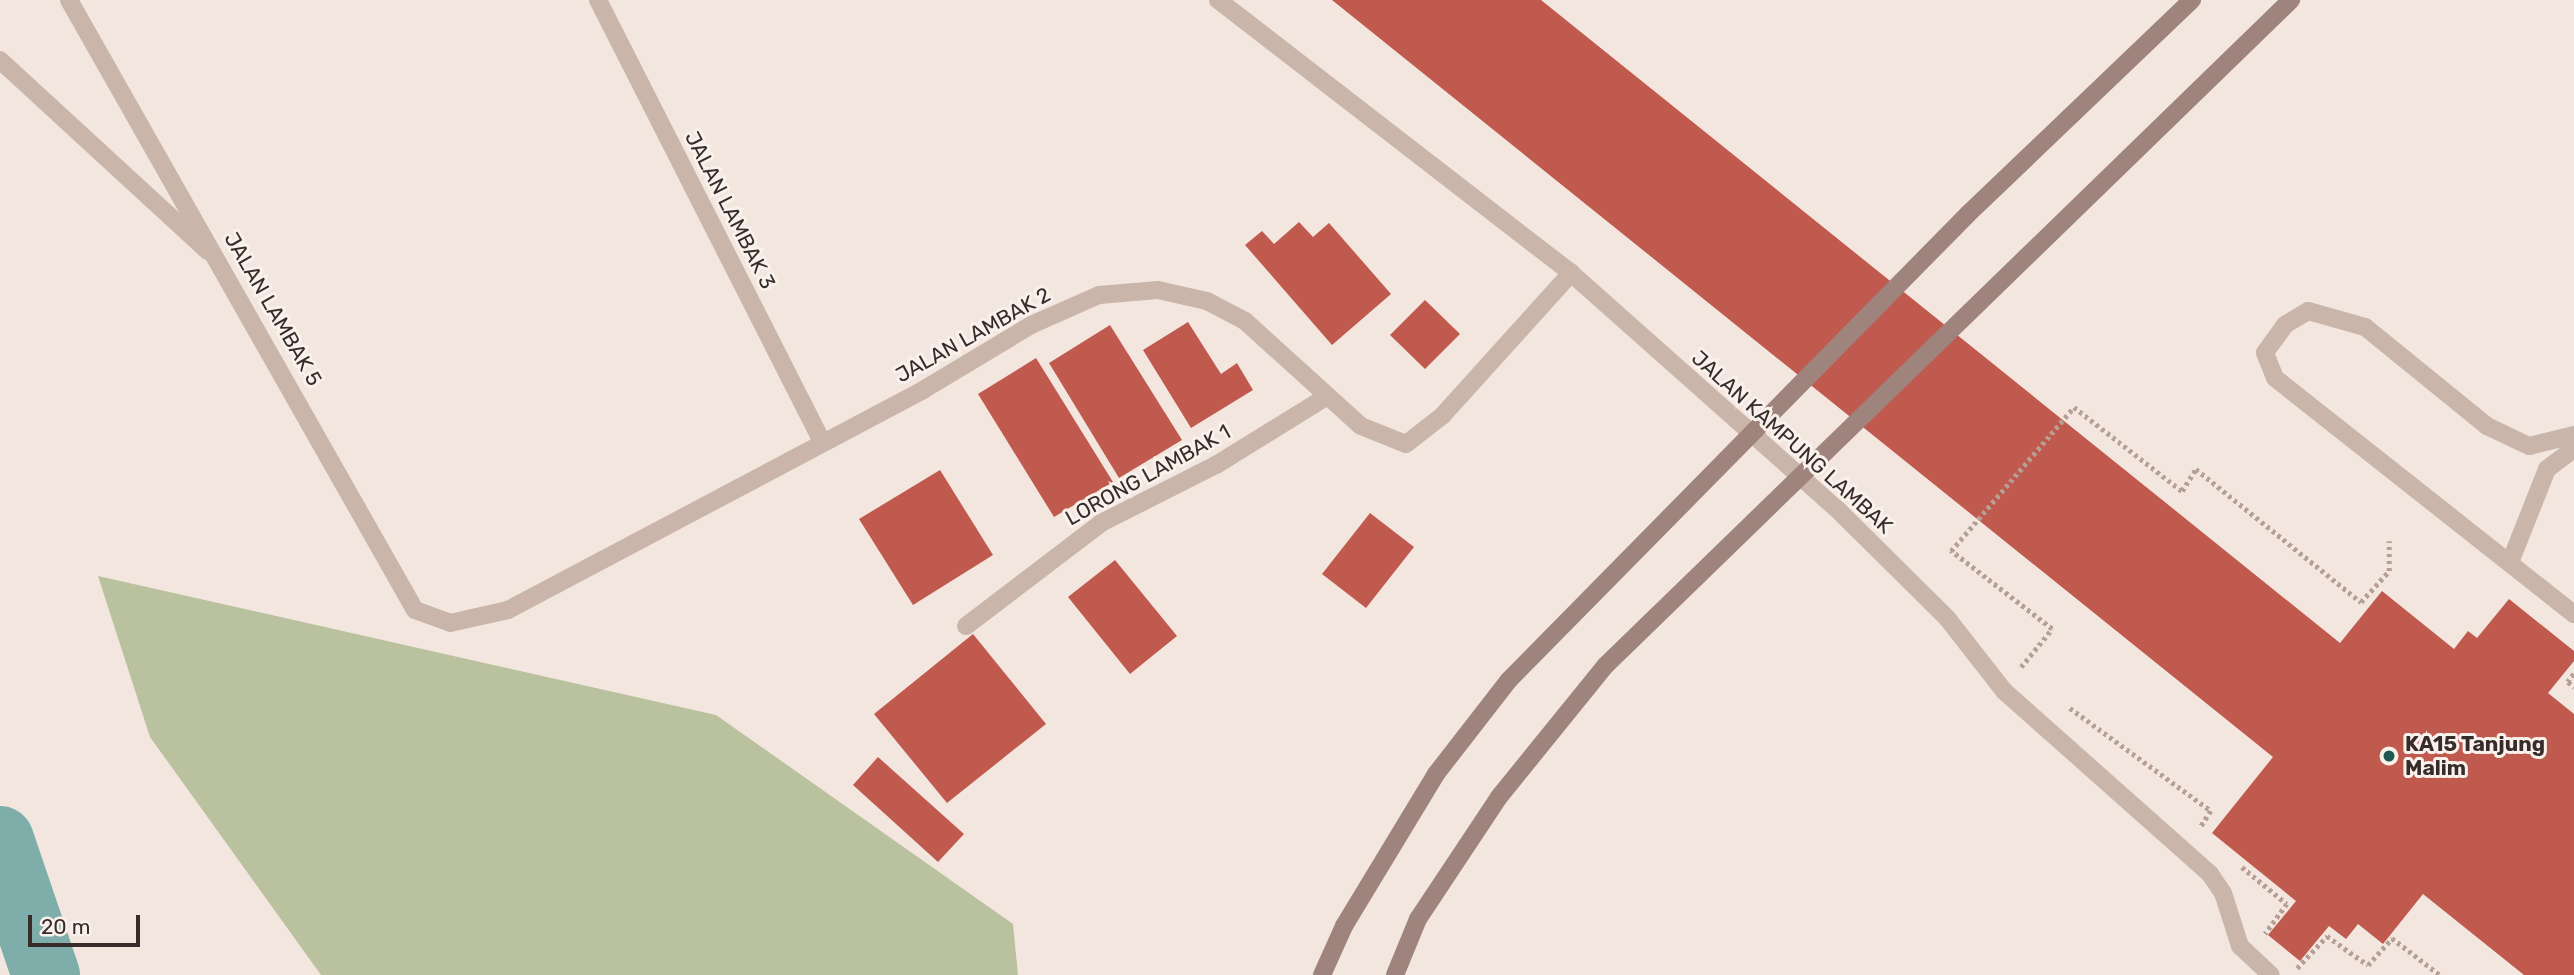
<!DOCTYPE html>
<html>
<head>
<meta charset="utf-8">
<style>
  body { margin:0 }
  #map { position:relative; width:2574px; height:975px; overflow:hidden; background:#f2e6df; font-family:Rubik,sans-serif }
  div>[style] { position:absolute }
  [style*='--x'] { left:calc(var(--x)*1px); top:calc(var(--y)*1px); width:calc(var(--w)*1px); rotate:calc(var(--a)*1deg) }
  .green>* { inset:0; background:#bac19f }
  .river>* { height:68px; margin:-34px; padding:0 34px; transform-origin:34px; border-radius:34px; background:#7faeaa }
  .building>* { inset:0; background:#c15a4e }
  .path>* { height:4.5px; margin-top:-2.25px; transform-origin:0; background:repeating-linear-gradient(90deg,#b69f95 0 3.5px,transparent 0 7px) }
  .lane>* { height:18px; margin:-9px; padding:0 9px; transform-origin:9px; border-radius:9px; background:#cab5ab }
  .street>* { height:18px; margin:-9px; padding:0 9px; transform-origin:9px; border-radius:9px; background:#cab5ab }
  .secondary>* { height:18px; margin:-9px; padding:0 9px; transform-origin:9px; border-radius:9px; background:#9e847c }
  .dots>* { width:19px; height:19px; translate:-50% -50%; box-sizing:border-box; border:4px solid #f9f1eb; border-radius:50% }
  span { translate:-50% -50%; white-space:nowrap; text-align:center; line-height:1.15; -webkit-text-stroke:6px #f9f1eb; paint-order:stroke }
  .street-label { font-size:21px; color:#382c2a }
  .poi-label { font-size:21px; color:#382c2a; font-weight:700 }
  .left { translate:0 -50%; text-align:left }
  .scale { position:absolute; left:28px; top:915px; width:112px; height:32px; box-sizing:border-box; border:4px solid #382c2a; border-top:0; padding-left:9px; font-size:21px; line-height:24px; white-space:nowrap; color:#382c2a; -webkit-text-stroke:5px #f9f1eb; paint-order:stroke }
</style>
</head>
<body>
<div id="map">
  <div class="green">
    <div style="clip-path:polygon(98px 576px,716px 715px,1013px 924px,1018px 975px,321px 975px,150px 737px)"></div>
  </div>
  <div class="river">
    <div style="--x:0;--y:840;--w:143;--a:71.2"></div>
  </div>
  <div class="building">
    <div style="clip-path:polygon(1332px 0,1541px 0,2340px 643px,2382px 591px,2454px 649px,2468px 631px,2477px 638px,2509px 599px,2574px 651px,2574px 661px,2548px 693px,2574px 714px,2574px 975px,2524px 975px,2423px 894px,2383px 944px,2358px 924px,2346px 939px,2329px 926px,2300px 961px,2268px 935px,2296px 901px,2212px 833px,2273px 757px)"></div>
    <div style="clip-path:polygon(1299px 222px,1313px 237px,1329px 223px,1391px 294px,1332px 345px,1245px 245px,1262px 231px,1274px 244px)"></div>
    <div style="clip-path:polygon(1425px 300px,1460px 334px,1425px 369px,1390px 335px)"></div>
    <div style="clip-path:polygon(1188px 322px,1221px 374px,1237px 363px,1253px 390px,1191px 428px,1143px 350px)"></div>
    <div style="clip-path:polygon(1110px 325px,1182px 440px,1119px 478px,1049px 363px)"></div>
    <div style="clip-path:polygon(1036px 358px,1113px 482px,1054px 517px,978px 394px)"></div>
    <div style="clip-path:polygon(940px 470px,993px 555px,913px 605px,859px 519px)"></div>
    <div style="clip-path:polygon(1370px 513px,1414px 547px,1366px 608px,1322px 574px)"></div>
    <div style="clip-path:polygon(1115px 560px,1177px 636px,1130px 674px,1068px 597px)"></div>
    <div style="clip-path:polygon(973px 634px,1046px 724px,947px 803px,874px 714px)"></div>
    <div style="clip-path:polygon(878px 757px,964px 834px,938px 862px,853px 785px)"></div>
  </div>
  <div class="path">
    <div style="--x:2021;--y:667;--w:49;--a:-50.8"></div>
    <div style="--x:2052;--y:629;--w:128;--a:-142.3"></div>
    <div style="--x:1951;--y:551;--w:189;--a:-49.5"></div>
    <div style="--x:2074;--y:407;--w:137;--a:37.9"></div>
    <div style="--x:2182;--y:491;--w:26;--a:-58"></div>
    <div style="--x:2196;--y:469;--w:212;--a:38.9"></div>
    <div style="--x:2361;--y:602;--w:42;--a:-47.9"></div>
    <div style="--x:2389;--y:571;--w:30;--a:-90"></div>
    <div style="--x:2574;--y:674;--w:10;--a:127"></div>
    <div style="--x:2568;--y:682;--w:8;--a:40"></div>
    <div style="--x:2070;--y:708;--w:175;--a:36.1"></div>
    <div style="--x:2211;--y:811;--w:20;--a:123"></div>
    <div style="--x:2242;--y:867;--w:58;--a:39.4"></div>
    <div style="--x:2287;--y:904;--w:37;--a:126"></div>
    <div style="--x:2297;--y:968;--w:44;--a:-46.8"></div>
    <div style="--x:2327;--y:936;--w:50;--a:35.3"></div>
    <div style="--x:2368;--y:965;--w:36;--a:-48"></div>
    <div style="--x:2392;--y:938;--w:61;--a:37.6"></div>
  </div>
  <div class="lane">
    <div style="--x:2574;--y:435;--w:46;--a:166.3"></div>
    <div style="--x:2529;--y:446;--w:47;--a:-154.5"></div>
    <div style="--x:2487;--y:426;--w:157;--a:-140.9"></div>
    <div style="--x:2365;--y:327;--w:59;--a:-164.3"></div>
    <div style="--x:2308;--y:311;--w:27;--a:149"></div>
    <div style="--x:2285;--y:325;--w:34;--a:126"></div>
    <div style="--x:2265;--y:353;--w:27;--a:68"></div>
    <div style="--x:2275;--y:378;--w:381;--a:38.3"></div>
    <div style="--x:2511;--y:560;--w:98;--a:-68.4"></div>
    <div style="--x:2547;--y:469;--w:34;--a:-37"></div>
  </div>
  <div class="street">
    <div style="--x:69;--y:0;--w:701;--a:60.44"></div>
    <div style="--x:415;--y:610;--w:37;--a:20"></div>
    <div style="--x:450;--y:623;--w:59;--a:-12.6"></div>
    <div style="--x:508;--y:610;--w:470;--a:-27.9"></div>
    <div style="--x:923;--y:390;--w:126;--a:-31"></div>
    <div style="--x:1031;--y:325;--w:74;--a:-23.8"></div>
    <div style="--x:1099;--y:295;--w:59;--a:-4.8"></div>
    <div style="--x:1158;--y:290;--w:50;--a:12.7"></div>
    <div style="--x:1207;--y:301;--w:43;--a:27.8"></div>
    <div style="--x:1245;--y:321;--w:156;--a:42.2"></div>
    <div style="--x:1361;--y:426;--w:48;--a:21.8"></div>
    <div style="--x:1406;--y:444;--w:46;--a:-37.9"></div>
    <div style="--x:1442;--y:416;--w:193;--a:-47.9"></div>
    <div style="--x:598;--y:0;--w:495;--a:63.1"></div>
    <div style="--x:1218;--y:0;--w:446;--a:37.7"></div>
    <div style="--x:1571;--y:273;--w:356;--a:41.6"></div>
    <div style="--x:1837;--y:509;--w:155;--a:44.7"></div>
    <div style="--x:1947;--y:618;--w:93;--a:52"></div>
    <div style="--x:2004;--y:691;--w:276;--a:41.6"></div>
    <div style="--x:2210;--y:874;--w:23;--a:56"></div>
    <div style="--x:2223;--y:893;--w:56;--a:72.2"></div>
    <div style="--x:2240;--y:946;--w:42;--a:43.1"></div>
    <div style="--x:0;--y:60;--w:282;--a:42.6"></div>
    <div style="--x:966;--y:626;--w:170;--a:-37.3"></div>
    <div style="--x:1101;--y:523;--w:129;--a:-26.8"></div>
    <div style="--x:1216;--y:465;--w:129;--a:-31.7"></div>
  </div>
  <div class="secondary">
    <div style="--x:1322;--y:975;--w:54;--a:-65.8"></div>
    <div style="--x:1344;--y:926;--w:178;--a:-58.8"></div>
    <div style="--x:1436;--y:774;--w:119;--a:-52.2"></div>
    <div style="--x:1509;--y:680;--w:654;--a:-45.43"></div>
    <div style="--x:1968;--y:214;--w:310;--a:-43.7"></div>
    <div style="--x:1395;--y:975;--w:61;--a:-67.7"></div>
    <div style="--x:1418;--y:919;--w:146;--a:-56.4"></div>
    <div style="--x:1499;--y:797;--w:170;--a:-51"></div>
    <div style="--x:1606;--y:665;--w:955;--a:-44.15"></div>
  </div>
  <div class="dots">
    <div style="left:2389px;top:756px;background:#215854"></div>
  </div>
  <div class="street-label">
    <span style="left:730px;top:210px;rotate:63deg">JALAN LAMBAK 3</span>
    <span style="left:273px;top:309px;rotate:60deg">JALAN LAMBAK 5</span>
    <span style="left:973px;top:335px;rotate:-29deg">JALAN LAMBAK 2</span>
    <span style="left:1792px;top:442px;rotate:42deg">JALAN KAMPUNG LAMBAK</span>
    <span style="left:1148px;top:475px;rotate:-29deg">LORONG LAMBAK 1</span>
  </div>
  <div class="poi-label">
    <span class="left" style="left:2405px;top:756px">KA15 Tanjung<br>Malim</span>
  </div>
  <div class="scale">20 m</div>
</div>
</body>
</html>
